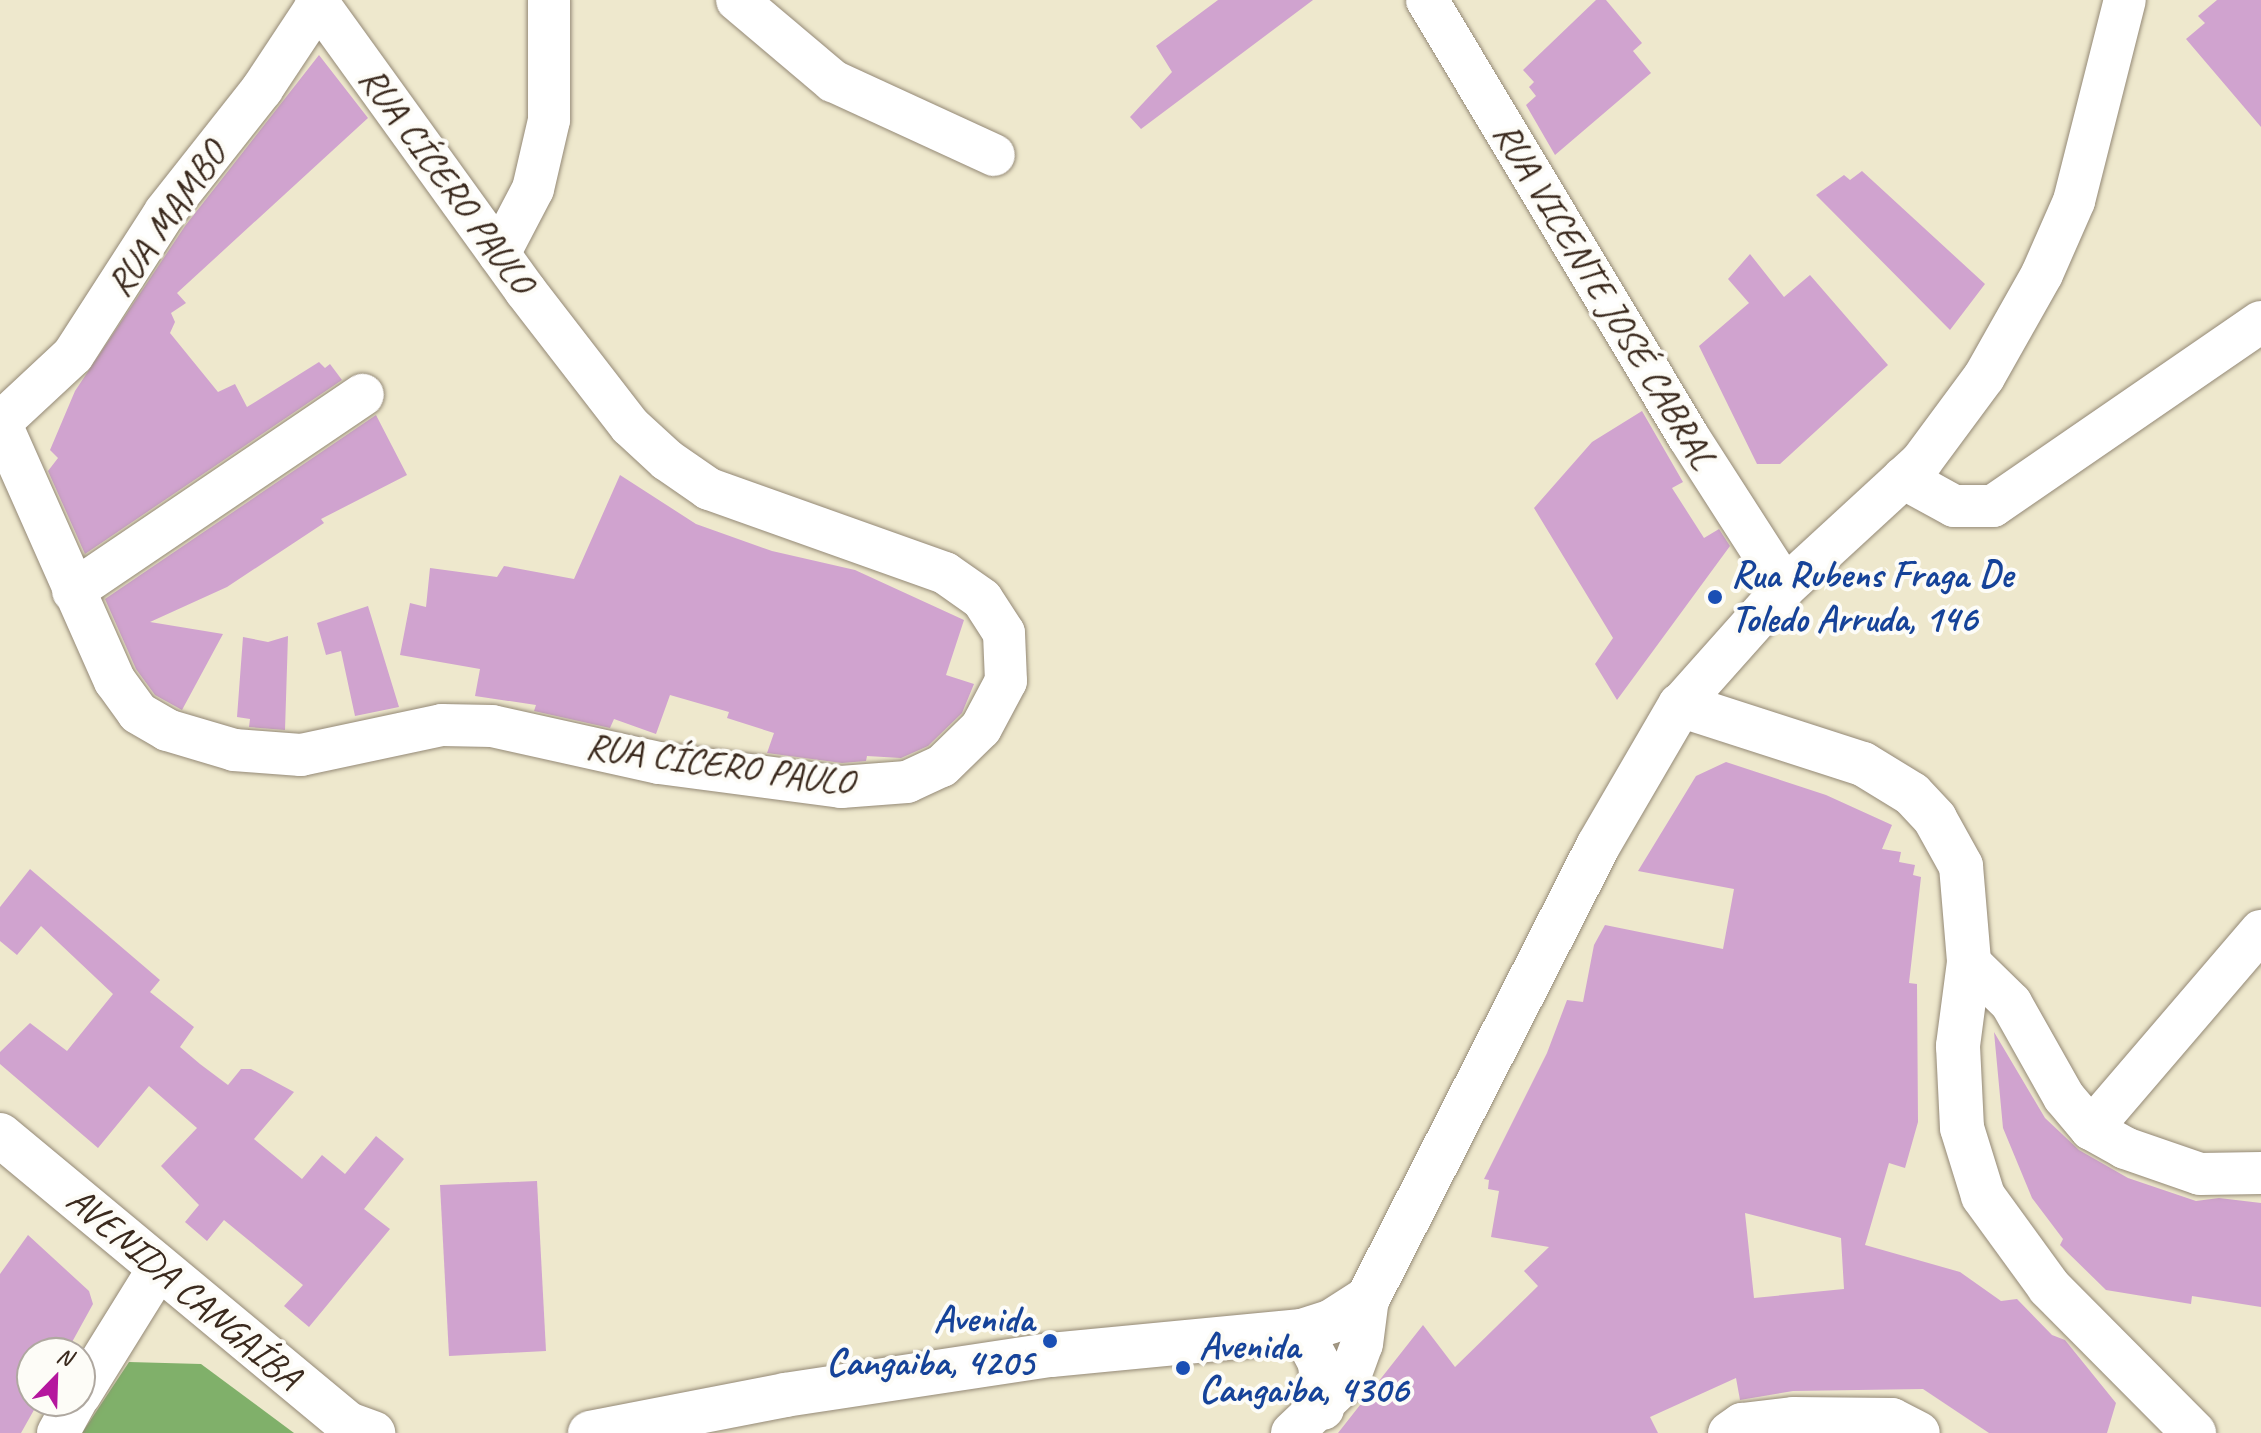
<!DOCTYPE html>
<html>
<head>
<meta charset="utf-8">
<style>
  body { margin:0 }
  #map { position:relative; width:2261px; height:1433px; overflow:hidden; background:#eee8cd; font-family:Caveat,sans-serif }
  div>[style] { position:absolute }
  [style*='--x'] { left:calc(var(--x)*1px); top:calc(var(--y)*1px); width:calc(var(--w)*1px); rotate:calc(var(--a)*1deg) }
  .forest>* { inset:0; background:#80b06a }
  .building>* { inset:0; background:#d0a3cf }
  .roads { filter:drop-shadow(0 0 2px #948976) drop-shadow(0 0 2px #948976) }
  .minor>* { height:42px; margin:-21px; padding:0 21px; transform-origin:21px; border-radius:21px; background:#fff }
  .major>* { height:44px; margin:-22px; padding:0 22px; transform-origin:22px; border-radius:22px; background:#fff }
  .dots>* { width:22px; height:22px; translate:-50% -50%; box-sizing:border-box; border:4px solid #fdfcf7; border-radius:50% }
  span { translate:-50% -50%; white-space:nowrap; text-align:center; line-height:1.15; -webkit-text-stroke:8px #fdfcf7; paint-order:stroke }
  .street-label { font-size:38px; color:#3b2a1e }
  .transit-label { font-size:38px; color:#164399; font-weight:700 }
  .left { translate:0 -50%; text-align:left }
  .right { translate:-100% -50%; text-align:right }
  .north { position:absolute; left:16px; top:1337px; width:80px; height:80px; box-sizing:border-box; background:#fdfcf7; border:2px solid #afa8a0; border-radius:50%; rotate:23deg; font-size:22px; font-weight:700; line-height:32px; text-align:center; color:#3b2a1e }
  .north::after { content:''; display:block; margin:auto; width:28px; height:36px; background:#b5179e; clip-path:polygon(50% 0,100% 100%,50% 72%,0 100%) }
</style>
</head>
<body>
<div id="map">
  <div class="forest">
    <div style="clip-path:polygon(129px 1362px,201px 1364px,294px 1433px,82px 1433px)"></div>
  </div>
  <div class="building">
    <div style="clip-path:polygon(1218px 0,1313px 0,1141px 129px,1130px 117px,1172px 72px,1156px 46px)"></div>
    <div style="clip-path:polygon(1596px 0,1606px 0,1642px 43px,1633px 51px,1651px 73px,1555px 155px,1526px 105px,1536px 96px,1529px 87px,1534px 82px,1523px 70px)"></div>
    <div style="clip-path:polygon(2217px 0,2261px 0,2261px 127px,2186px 39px,2205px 23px,2198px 16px)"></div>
    <div style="clip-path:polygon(319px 55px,368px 118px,177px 293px,186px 303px,171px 313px,175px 322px,170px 333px,218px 392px,235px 384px,247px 407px,319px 362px,325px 368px,330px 364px,342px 380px,85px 554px,48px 471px,58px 458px,50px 450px,75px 391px,185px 226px)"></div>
    <div style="clip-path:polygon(1862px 171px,1985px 284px,1950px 330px,1816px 195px,1844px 175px,1850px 180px)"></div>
    <div style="clip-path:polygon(1750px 254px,1784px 297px,1810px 275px,1888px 365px,1780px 464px,1757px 464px,1699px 346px,1749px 303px,1728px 279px)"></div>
    <div style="clip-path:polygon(1642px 411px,1683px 482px,1672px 488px,1704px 538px,1719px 529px,1730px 546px,1617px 700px,1595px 664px,1613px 638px,1534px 508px,1592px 442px)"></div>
    <div style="clip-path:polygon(376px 415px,407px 475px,321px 519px,324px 523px,227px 587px,150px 622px,223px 634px,182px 710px,155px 695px,136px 669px,105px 599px)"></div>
    <div style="clip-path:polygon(620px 475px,696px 524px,772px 551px,855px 570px,964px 620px,946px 675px,974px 684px,962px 713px,928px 746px,901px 758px,867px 756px,866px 761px,842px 763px,767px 753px,774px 733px,727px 718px,729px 712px,670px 695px,656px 734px,614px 719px,610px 728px,534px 711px,536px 705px,475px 696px,480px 669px,400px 655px,410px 603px,426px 607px,430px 568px,497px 577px,504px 566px,574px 579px)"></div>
    <div style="clip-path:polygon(368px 606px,399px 707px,355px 716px,341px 651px,326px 655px,317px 623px)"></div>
    <div style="clip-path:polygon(288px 636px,285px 730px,249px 727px,250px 719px,237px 717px,243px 637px,268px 642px)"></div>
    <div style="clip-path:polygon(evenodd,1726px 762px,1826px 795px,1892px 825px,1882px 849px,1901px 852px,1899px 862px,1915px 865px,1913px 875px,1921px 877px,1909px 983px,1917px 984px,1918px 1122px,1905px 1168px,1889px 1163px,1865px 1245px,1960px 1272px,2001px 1301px,2017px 1299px,2052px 1335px,2065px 1340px,2116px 1403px,2107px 1433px,1989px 1433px,1923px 1389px,1793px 1391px,1740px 1400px,1736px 1378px,1650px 1417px,1658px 1433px,1338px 1433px,1423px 1325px,1455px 1367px,1538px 1286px,1524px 1271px,1549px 1247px,1491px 1237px,1499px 1191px,1488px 1189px,1489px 1180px,1484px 1179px,1547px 1053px,1567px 1000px,1583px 1002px,1594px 945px,1605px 925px,1723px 949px,1734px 889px,1638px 871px,1696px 776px,1726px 762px,1745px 1213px,1841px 1238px,1844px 1289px,1754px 1298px,1745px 1213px)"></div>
    <div style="clip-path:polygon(30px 869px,160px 980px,150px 992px,194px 1027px,180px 1047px,200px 1064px,228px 1085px,241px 1069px,251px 1069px,294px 1092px,254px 1139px,302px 1179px,322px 1155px,345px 1174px,376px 1136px,404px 1159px,364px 1209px,390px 1229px,309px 1327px,284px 1306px,303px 1285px,224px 1220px,207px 1241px,185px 1222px,199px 1205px,161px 1166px,197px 1128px,149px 1086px,98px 1148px,0 1064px,0 1052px,30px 1023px,67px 1051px,113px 994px,41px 926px,17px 955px,0 941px,0 907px)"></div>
    <div style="clip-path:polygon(1994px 1032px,2045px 1118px,2079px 1150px,2128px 1178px,2196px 1201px,2219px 1198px,2261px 1203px,2261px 1307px,2192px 1296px,2191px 1304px,2106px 1290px,2060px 1245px,2063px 1239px,2032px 1198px,2003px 1128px)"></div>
    <div style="clip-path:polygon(537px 1181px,546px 1351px,449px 1356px,440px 1185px)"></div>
    <div style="clip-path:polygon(28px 1235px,89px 1291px,93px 1304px,66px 1353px,32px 1353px,32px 1401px,39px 1401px,21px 1433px,0 1433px,0 1274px)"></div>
  </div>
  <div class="roads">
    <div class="minor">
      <div style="--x:737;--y:0;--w:126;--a:40.2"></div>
      <div style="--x:833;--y:81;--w:177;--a:24.7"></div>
      <div style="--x:1427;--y:0;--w:508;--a:59.09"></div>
      <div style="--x:1688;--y:436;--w:179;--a:57.3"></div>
      <div style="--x:499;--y:254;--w:73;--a:-62.4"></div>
      <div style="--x:533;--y:189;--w:71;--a:-76.9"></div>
      <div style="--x:549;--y:120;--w:120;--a:-90"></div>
      <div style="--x:0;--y:422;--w:283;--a:66.1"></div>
      <div style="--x:115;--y:681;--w:39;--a:54"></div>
      <div style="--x:138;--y:713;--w:34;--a:30"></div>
      <div style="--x:167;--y:730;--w:70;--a:16.6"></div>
      <div style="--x:234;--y:750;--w:67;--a:4.3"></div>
      <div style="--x:301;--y:755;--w:144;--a:-12"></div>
      <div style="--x:442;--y:725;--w:50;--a:1.1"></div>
      <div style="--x:492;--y:726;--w:171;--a:12.5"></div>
      <div style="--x:659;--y:763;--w:184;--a:7.5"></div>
      <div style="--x:841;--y:787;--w:66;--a:-4.3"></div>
      <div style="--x:907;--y:782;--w:38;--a:-25"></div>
      <div style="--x:942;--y:766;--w:54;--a:-44.3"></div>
      <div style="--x:981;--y:728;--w:53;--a:-62"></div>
      <div style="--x:1006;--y:681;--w:48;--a:-92.4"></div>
      <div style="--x:1004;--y:633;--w:40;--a:-122.9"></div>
      <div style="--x:982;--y:599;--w:45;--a:-144.9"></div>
      <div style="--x:945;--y:573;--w:251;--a:-160.4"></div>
      <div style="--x:709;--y:489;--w:51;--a:-145.4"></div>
      <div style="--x:667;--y:460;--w:50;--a:-137.4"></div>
      <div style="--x:630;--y:426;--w:172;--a:-127.7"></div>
      <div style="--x:525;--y:290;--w:357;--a:-125.8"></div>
      <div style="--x:0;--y:423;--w:100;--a:-43"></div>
      <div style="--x:73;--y:355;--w:170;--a:-57.2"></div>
      <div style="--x:165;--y:212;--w:157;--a:-51.7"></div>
      <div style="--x:262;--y:89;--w:103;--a:-56.5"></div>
      <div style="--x:1903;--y:478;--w:58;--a:28.8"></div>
      <div style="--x:1954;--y:506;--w:39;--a:0"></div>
      <div style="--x:1993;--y:506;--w:325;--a:-34.5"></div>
      <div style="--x:73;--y:591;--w:350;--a:-34.1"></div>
      <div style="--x:1680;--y:705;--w:158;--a:-48.3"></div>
      <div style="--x:1785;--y:587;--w:185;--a:-42.6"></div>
      <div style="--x:1921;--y:462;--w:106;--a:-53.5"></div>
      <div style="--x:1984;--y:377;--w:118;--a:-60.6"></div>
      <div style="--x:2042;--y:274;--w:80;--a:-66.3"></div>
      <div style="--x:2074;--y:201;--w:207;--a:-75.8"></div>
      <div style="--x:1969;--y:962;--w:59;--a:44.3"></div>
      <div style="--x:2011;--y:1003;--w:108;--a:60.6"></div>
      <div style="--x:2064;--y:1097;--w:42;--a:49.8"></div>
      <div style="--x:2091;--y:1129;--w:39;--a:29"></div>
      <div style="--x:2125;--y:1148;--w:79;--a:19.1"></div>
      <div style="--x:2200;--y:1174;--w:61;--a:-0.9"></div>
      <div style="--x:2091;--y:1129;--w:261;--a:-49.4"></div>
      <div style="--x:1302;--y:1331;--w:36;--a:62"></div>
      <div style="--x:1319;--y:1363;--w:46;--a:85"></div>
      <div style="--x:80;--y:1395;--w:148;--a:-58.2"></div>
      <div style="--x:58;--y:1433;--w:37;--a:-61"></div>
      <div style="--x:1292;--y:1433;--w:79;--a:-43.5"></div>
      <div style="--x:1349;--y:1379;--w:37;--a:-70"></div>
      <div style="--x:1362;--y:1344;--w:46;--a:-82.6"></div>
      <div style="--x:1729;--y:1433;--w:16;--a:-35"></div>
      <div style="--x:1742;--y:1424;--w:51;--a:-6.7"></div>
      <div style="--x:1793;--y:1418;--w:99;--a:0.6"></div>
      <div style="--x:1892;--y:1419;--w:30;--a:27"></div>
    </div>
    <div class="major">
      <div style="--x:0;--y:1135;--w:452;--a:39.7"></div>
      <div style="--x:348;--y:1424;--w:27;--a:20"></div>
      <div style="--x:590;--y:1433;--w:199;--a:-11"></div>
      <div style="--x:785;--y:1395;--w:269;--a:-8.6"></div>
      <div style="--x:1051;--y:1355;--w:252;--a:-5.5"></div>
      <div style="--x:1302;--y:1331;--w:32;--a:-18"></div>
      <div style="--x:1332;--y:1321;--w:43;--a:-32.6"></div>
      <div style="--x:1368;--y:1298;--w:507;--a:-63.03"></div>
      <div style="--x:1598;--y:846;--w:163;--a:-59.8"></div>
      <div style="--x:1680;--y:705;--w:192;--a:17.9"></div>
      <div style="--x:1863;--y:764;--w:57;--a:31.5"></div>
      <div style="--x:1912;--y:794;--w:34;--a:47"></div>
      <div style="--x:1935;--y:819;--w:54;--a:61"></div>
      <div style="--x:1961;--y:866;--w:96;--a:85.2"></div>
      <div style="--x:1969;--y:962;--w:85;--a:97.5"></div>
      <div style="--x:1958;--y:1046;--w:82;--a:87.2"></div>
      <div style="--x:1962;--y:1128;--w:71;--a:72.8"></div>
      <div style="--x:1983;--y:1196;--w:112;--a:54"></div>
      <div style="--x:2049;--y:1287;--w:206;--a:45.2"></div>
    </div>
  </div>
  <div class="dots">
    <div style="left:1715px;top:597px;background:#1a4fb4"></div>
    <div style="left:1050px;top:1341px;background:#1a4fb4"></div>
    <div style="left:1183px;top:1368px;background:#1a4fb4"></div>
  </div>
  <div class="street-label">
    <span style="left:447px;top:180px;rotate:54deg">RUA CÍCERO PAULO</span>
    <span style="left:166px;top:219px;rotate:-55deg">RUA MAMBO</span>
    <span style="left:1605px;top:295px;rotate:59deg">RUA VICENTE JOSÉ CABRAL</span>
    <span style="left:720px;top:764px;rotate:8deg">RUA CÍCERO PAULO</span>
    <span style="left:184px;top:1288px;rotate:40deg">AVENIDA CANGAÍBA</span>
  </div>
  <div class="transit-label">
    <span class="left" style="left:1731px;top:597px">Rua Rubens Fraga De<br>Toledo Arruda, 146</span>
    <span class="right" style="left:1034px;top:1341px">Avenida<br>Cangaiba, 4205</span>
    <span class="left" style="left:1199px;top:1368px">Avenida<br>Cangaiba, 4306</span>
  </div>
  <div class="north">N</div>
</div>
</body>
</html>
